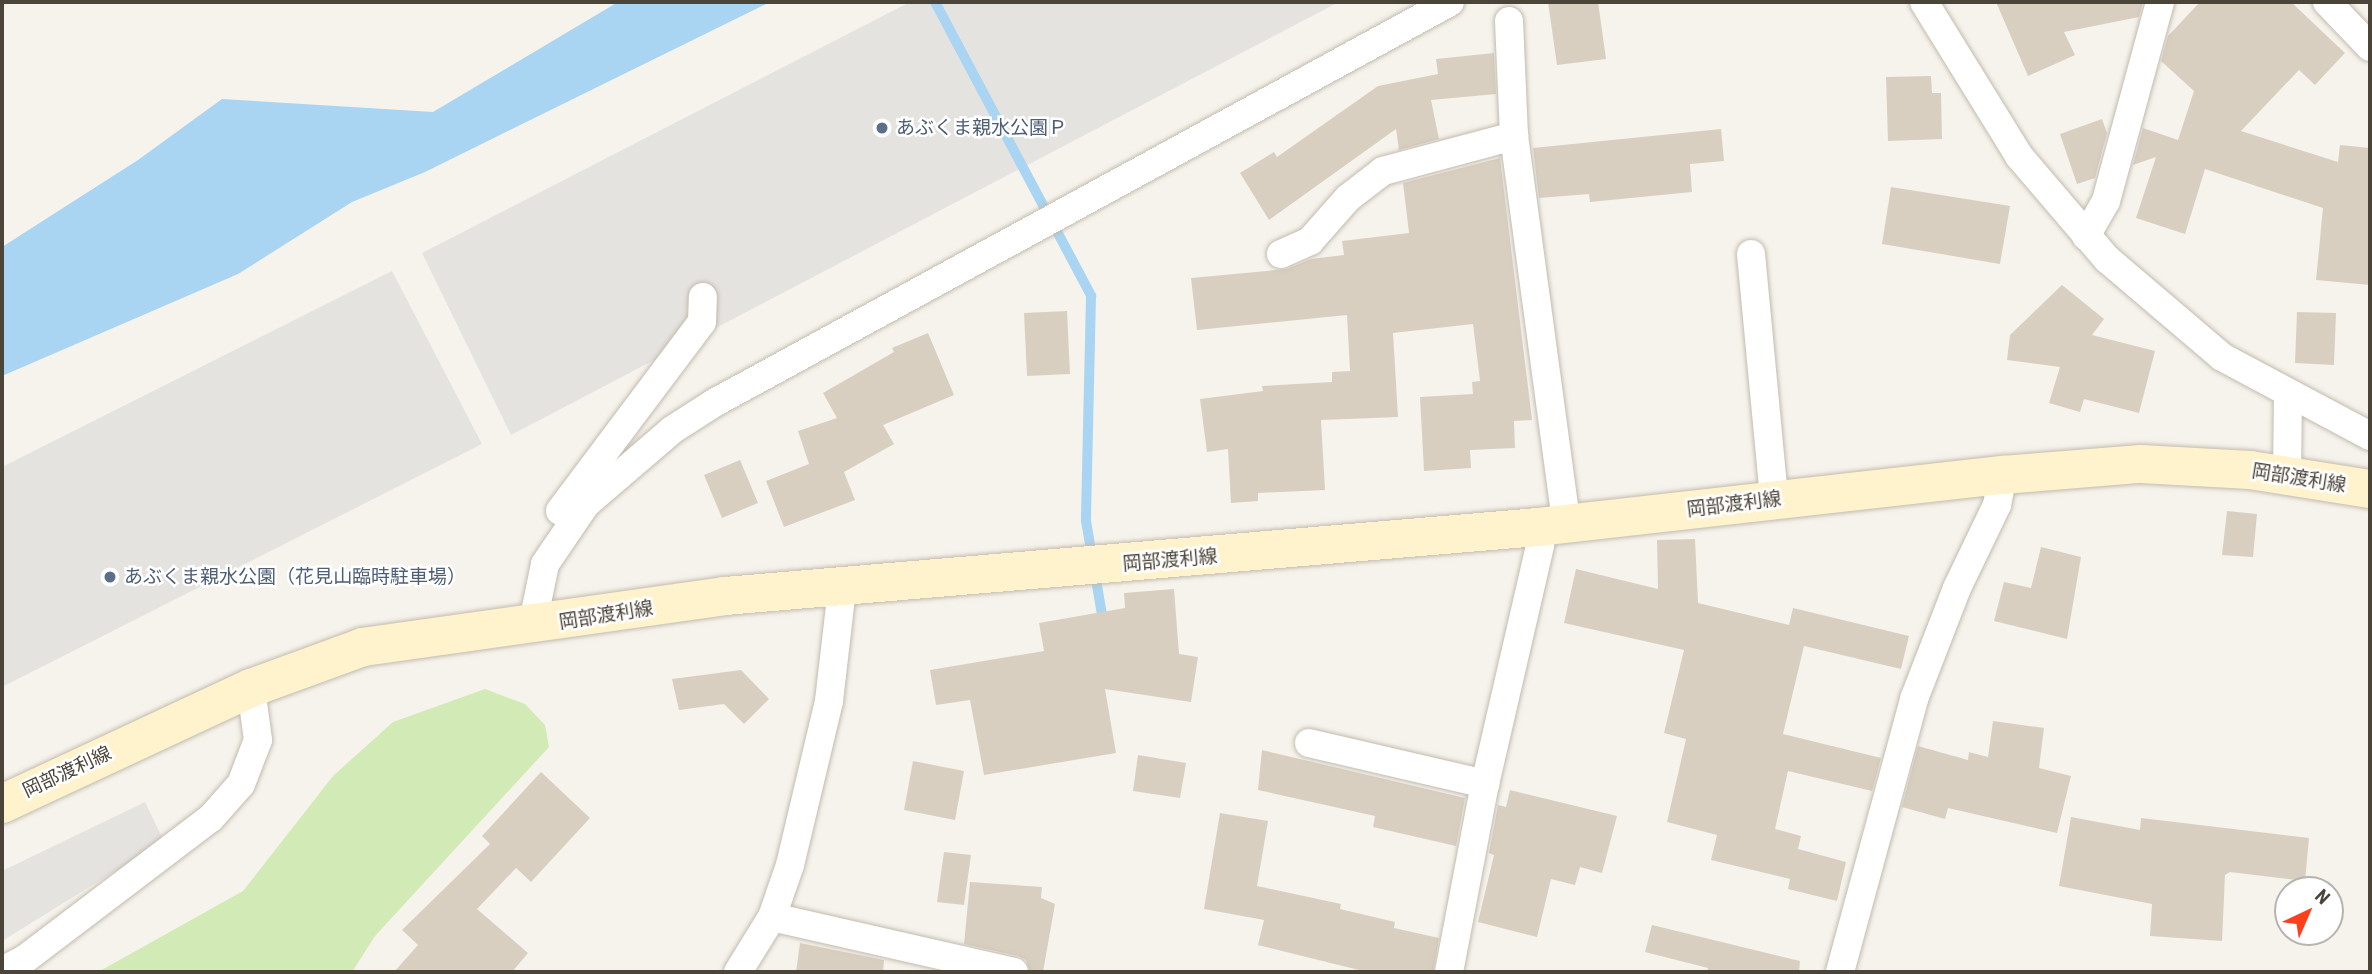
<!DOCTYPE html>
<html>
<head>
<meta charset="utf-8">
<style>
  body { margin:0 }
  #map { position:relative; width:2372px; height:974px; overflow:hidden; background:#f6f3ec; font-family:"Roboto Condensed","Noto Sans JP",sans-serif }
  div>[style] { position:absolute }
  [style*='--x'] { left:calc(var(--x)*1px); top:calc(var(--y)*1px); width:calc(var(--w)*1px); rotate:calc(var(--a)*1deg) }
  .green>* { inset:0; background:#d2eab5 }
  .parking>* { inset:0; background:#e5e3e0 }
  .water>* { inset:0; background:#a9d4f2 }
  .stream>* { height:10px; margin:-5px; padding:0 5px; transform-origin:5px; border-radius:5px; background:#a9d4f2 }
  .building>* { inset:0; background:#d8cfc1 }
  .roads { filter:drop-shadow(0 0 2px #c2bbae) drop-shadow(0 0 2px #c2bbae) }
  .street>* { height:28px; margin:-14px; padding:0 14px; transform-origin:14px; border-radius:14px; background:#fff }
  .secondary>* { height:38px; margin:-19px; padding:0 19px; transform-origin:19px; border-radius:19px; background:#fff3cd }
  .dots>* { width:19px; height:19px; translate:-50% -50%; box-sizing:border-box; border:4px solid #fff; border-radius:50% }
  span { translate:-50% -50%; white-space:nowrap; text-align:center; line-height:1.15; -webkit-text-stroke:5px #fff; paint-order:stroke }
  .service-label { font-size:19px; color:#4e5e75 }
  .left { translate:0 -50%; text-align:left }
  .street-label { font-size:19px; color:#4b4439 }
  .frame { position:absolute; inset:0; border:4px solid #4b4439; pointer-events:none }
  .north { position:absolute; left:2274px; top:876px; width:70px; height:70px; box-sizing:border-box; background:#fff; border:2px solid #b7b4b0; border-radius:50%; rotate:44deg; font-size:19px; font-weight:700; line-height:28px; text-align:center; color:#4b4439 }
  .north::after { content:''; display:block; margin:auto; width:24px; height:32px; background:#fc3f1d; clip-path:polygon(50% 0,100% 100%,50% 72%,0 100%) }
</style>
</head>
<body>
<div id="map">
  <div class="green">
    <div style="clip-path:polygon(485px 689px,525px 704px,545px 725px,549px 747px,375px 936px,352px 972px,98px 972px,243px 891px,333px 776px,393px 722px)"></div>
  </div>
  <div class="parking">
    <div style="clip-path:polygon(910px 2px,1339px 2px,511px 435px,422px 253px)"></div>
    <div style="clip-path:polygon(392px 271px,482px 444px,2px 687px,2px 467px)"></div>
    <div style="clip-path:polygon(145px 802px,164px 841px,2px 941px,2px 871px)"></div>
  </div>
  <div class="water">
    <div style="clip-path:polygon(618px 2px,770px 2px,425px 172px,352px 202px,238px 274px,2px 376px,2px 247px,138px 160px,222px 99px,433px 112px)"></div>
  </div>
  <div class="stream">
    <div style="--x:935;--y:2;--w:333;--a:62"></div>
    <div style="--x:1091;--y:296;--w:225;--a:91.3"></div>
    <div style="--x:1086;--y:521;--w:107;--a:80.3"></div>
  </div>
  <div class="building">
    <div style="clip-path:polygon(1548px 2px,1598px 2px,1606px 59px,1557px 65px)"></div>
    <div style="clip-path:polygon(1996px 2px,2143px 2px,2139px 17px,2064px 32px,2075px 55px,2028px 76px)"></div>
    <div style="clip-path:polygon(2200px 2px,2291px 2px,2345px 53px,2315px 85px,2299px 70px,2241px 131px,2338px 162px,2340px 145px,2370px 148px,2370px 285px,2316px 280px,2323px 208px,2205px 169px,2185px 234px,2136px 218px,2156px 157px,2133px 165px,2143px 128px,2178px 140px,2194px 91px,2161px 61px,2168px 36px)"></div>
    <div style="clip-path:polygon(1494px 53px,1496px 94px,1431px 100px,1439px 139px,1399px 150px,1396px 129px,1269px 220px,1240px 173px,1274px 152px,1277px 157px,1378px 86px,1438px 74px,1436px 59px)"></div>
    <div style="clip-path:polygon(1931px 76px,1932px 93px,1941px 93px,1942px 139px,1888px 141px,1886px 77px)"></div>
    <div style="clip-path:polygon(2102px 119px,2107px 133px,2095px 178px,2077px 184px,2060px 134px)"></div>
    <div style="clip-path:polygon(1721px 129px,1724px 161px,1690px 164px,1692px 192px,1590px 202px,1589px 194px,1539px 198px,1533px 148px)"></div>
    <div style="clip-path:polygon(1500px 158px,1532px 420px,1514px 421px,1515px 448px,1470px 450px,1471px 468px,1424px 471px,1420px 397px,1473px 394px,1472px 382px,1480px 381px,1473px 324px,1393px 333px,1398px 417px,1321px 420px,1325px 490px,1258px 493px,1258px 501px,1231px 503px,1228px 449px,1207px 452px,1200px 399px,1263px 391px,1262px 386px,1332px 382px,1332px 372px,1350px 371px,1347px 315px,1197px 330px,1191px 278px,1287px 269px,1311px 259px,1344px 255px,1342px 241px,1409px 233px,1403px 183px)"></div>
    <div style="clip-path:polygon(1891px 187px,2010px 206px,2000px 264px,1882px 244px)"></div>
    <div style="clip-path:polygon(2062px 285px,2104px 319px,2092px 335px,2155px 351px,2139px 413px,2084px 399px,2080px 412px,2049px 403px,2060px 367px,2007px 360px,2010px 335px)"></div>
    <div style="clip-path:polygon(1067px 311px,1070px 374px,1027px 376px,1024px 313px)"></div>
    <div style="clip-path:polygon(2297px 312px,2336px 313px,2334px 365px,2295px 363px)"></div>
    <div style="clip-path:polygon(928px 333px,954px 395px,883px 425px,894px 444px,844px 472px,855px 500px,784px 527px,766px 481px,809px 464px,798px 431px,837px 418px,823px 393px,894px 352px,892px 348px)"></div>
    <div style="clip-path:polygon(740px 460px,758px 503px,722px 518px,704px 475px)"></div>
    <div style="clip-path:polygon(2227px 511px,2257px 514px,2253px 557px,2222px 555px)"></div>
    <div style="clip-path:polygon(1695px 539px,1698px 603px,1789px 625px,1793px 608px,1909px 636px,1901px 669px,1804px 646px,1783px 734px,1881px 758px,1872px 791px,1788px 771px,1775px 829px,1801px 836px,1798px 849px,1846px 862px,1837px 901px,1788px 889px,1790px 879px,1711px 860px,1717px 835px,1667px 822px,1686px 739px,1664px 733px,1684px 650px,1564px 623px,1576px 569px,1658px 589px,1657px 540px)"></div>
    <div style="clip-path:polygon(2041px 547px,2081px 557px,2067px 639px,1994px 621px,2004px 582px,2031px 588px)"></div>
    <div style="clip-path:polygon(1174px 589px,1179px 654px,1198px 657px,1191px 702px,1105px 689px,1116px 753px,984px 775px,970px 700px,936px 705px,930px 670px,1044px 651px,1039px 623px,1125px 608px,1124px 593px)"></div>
    <div style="clip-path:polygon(741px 670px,769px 699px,744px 724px,724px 704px,679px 710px,672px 679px)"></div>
    <div style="clip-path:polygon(1993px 721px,2044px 728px,2039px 768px,2071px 776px,2057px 833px,1948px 808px,1945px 819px,1902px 807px,1918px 746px,1968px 760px,1969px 752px,1988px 757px)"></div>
    <div style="clip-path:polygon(1262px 750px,1465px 798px,1456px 846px,1373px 827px,1375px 816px,1258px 790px)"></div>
    <div style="clip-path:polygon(1138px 755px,1186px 763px,1180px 798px,1133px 791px)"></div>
    <div style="clip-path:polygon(913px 761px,964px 771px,955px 820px,904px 810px)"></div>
    <div style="clip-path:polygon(541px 772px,590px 818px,531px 882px,516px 868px,477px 909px,528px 953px,512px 972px,394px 972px,418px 945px,402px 930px,490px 844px,482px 836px)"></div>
    <div style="clip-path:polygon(1510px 790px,1617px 816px,1602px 873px,1580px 867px,1575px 885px,1551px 879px,1537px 937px,1478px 922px,1494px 855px,1489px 853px,1498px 805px,1506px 807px)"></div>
    <div style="clip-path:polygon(1220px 813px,1268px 821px,1257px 886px,1341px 904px,1340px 909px,1395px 922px,1394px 928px,1439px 938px,1433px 972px,1367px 972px,1258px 945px,1264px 920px,1204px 909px)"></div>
    <div style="clip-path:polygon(2071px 817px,2140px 830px,2141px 818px,2309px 838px,2305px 881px,2230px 872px,2225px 875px,2222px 941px,2150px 936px,2152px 904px,2059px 886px)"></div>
    <div style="clip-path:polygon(944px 852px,971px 855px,964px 905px,937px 902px)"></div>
    <div style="clip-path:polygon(970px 882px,1042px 887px,1041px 898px,1055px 904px,1043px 972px,1030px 972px,1026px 960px,1018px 956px,964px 944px)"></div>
    <div style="clip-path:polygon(1652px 925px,1800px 961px,1799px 972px,1707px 972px,1708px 968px,1645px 952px)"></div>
    <div style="clip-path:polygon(800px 943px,884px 960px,883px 972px,796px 972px)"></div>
  </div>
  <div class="roads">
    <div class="street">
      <div style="--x:1924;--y:2;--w:181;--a:58.3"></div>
      <div style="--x:2019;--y:156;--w:135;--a:49.5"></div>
      <div style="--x:2107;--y:259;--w:151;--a:40.4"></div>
      <div style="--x:2222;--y:357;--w:168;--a:28.1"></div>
      <div style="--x:2327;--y:2;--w:62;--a:46.3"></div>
      <div style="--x:1509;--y:21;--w:115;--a:87.5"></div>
      <div style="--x:1514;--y:136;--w:390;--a:82.3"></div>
      <div style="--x:2086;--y:236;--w:40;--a:-60.3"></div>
      <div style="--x:2106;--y:201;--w:206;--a:-74.8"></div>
      <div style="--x:1281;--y:254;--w:32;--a:-24"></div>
      <div style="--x:1310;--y:241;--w:57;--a:-48.5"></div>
      <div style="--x:1348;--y:198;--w:44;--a:-37.6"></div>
      <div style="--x:1383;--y:171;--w:136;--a:-15"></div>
      <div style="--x:1751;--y:254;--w:246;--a:84.6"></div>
      <div style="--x:2287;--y:475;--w:81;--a:-89.3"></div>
      <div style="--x:560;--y:511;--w:236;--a:-53.1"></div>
      <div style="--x:702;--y:322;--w:25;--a:-88"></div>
      <div style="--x:532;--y:627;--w:64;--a:-78.3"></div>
      <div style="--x:545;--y:564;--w:73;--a:-55.7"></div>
      <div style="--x:586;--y:504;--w:113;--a:-40.7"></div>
      <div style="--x:672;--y:430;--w:50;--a:-32.7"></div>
      <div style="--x:714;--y:403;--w:838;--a:-28.58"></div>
      <div style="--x:1309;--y:743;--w:181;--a:13.1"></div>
      <div style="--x:772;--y:917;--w:248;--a:12.8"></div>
      <div style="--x:2;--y:971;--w:26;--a:-28"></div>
      <div style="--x:25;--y:959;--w:233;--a:-37.2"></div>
      <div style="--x:211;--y:818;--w:45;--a:-48.6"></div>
      <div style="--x:241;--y:784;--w:47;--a:-68.9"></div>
      <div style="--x:258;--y:740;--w:52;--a:-97.7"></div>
      <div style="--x:738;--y:972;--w:65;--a:-58.3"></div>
      <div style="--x:772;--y:917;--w:55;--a:-70.9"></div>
      <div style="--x:790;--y:865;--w:169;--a:-76.6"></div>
      <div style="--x:829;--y:701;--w:114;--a:-83.4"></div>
      <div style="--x:1449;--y:972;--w:191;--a:-79.2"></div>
      <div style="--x:1485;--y:784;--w:245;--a:-77"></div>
      <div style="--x:1540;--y:545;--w:18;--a:-96"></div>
      <div style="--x:1840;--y:972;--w:283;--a:-74.8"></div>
      <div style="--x:1914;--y:699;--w:119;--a:-68.8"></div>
      <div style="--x:1957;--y:588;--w:92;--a:-64.3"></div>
      <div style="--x:1997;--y:505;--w:31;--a:-79"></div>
    </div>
    <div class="secondary">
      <div style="--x:2;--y:804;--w:275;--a:-25"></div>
      <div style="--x:251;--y:688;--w:119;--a:-20.1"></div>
      <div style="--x:363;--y:647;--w:366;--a:-8"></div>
      <div style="--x:725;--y:596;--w:816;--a:-4.85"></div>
      <div style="--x:1538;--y:527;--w:468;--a:-6.4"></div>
      <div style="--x:2003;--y:475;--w:138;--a:-4.6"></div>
      <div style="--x:2141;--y:464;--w:109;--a:3.2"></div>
      <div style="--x:2250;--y:470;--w:121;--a:9"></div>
    </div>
  </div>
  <div class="dots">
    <div style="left:882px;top:128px;background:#5c6f8a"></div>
    <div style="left:110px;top:577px;background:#5c6f8a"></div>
  </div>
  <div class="service-label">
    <span class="left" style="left:896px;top:128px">あぶくま親水公園Ｐ</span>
    <span class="left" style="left:124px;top:577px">あぶくま親水公園（花見山臨時駐車場）</span>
  </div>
  <div class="street-label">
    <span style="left:2299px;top:478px;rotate:9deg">岡部渡利線</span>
    <span style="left:1734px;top:504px;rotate:-7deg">岡部渡利線</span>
    <span style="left:1170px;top:560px;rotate:-5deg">岡部渡利線</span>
    <span style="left:606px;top:615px;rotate:-9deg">岡部渡利線</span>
    <span style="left:67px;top:772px;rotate:-25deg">岡部渡利線</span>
  </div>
  <div class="frame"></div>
  <div class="north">N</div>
</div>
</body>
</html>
